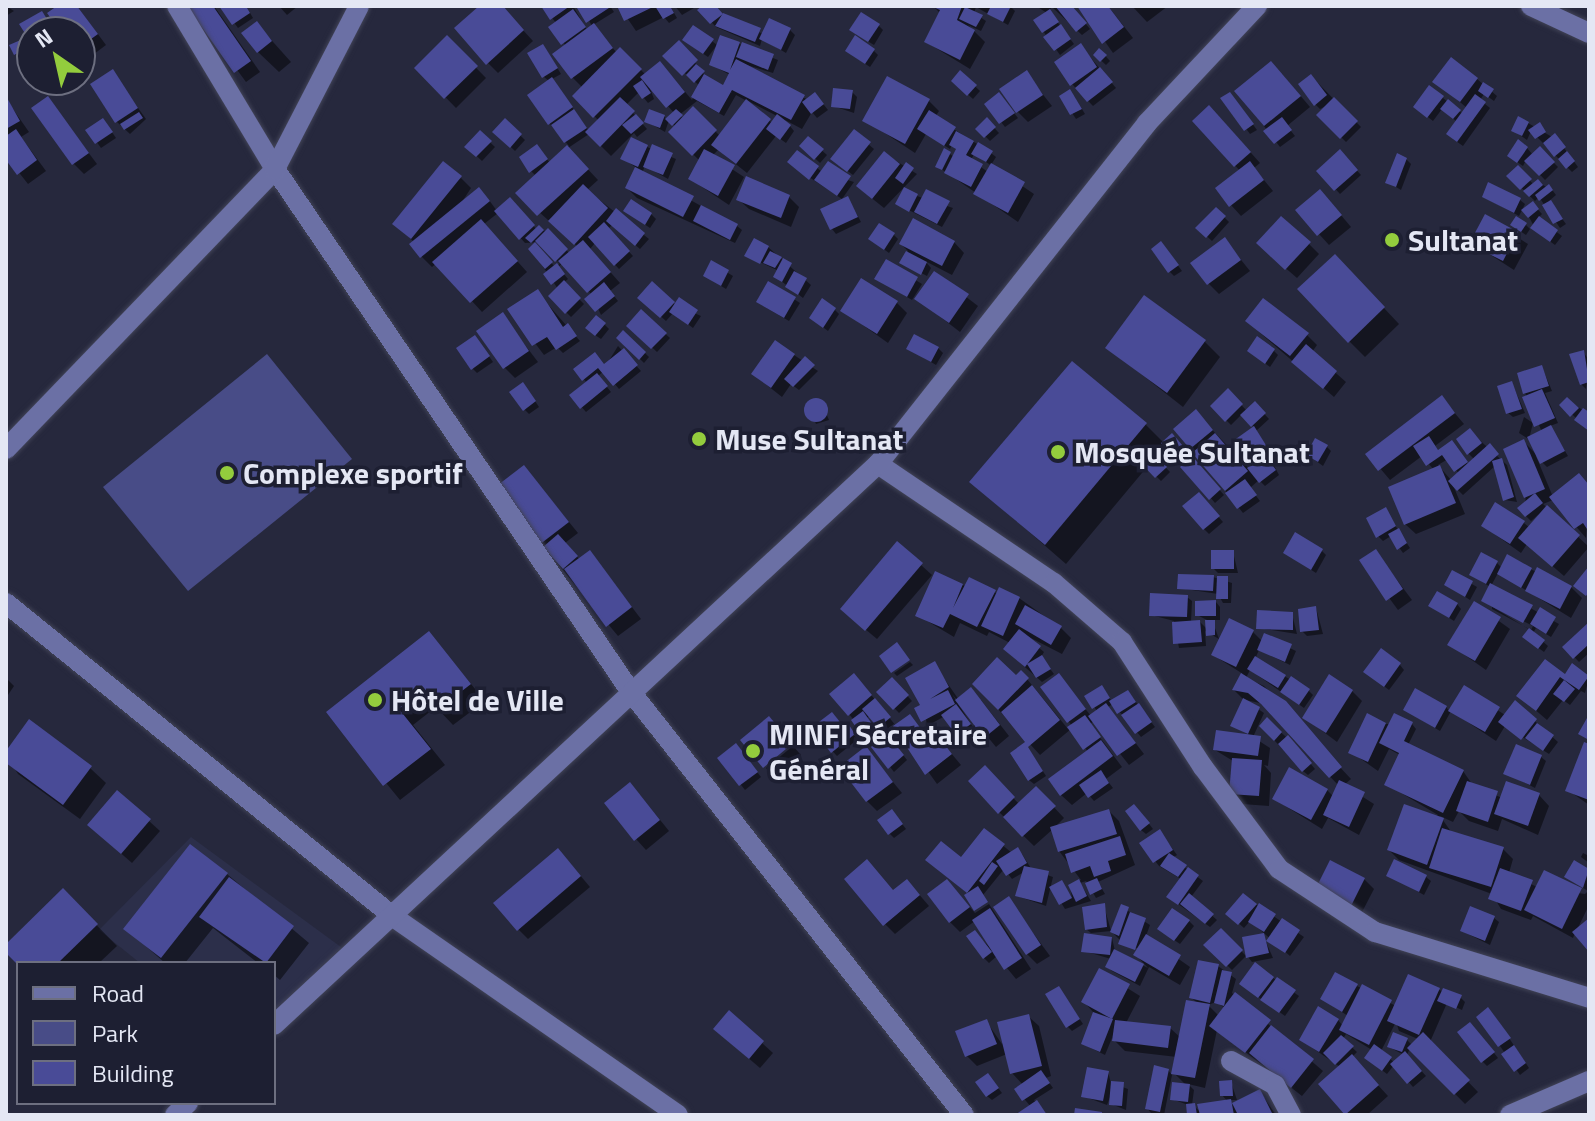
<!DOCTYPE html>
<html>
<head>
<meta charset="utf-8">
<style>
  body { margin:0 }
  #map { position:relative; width:1595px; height:1121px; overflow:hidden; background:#26283d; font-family:"Titillium Web",sans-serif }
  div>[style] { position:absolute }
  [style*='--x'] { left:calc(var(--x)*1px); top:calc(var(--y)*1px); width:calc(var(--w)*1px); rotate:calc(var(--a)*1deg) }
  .built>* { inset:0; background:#2c2f4a }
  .green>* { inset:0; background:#484c87 }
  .shadow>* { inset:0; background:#0007 }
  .building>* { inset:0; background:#494b97 }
  .round { border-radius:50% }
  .roads { filter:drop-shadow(0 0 2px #414357) drop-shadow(0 0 2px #414357) }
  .minor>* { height:20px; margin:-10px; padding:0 10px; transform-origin:10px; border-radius:10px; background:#6b70a5 }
  .dots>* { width:22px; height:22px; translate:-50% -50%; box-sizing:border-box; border:4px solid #1d1f32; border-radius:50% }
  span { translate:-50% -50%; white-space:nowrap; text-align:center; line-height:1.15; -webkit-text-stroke:7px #1d1f32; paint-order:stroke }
  .poi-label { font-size:30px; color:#e4e7f4; font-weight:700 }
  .left { translate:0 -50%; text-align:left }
  .frame { position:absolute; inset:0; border:8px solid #e4e7f4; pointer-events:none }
  .legend { position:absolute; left:16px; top:961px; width:260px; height:144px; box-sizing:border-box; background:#1d1f32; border:2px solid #6d6f80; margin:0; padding:10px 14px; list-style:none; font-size:24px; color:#e4e7f4 }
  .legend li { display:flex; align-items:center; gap:16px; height:40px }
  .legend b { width:40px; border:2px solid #6d6f80 }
  .north { position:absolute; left:16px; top:16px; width:80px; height:80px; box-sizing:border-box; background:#1d1f32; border:2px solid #6d6f80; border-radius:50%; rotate:326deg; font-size:22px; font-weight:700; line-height:32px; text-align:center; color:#e4e7f4 }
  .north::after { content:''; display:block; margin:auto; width:28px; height:36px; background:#93cc3d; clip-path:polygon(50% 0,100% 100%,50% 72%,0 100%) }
</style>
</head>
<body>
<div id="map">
  <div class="built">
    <div style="clip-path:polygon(191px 837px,345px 950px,274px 1014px,274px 963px,140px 963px,99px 930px)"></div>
  </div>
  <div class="green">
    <div style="clip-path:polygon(267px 354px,352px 459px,188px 591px,103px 487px)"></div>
  </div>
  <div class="shadow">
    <div style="clip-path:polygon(6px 6px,14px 11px,6px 16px)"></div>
    <div style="clip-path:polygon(60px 6px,77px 6px,106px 45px,86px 60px,80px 53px,80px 32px,63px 32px)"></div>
    <div style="clip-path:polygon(190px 6px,214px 6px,260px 72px,246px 82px)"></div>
    <div style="clip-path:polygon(222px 6px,246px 6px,253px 18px,238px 28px)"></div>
    <div style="clip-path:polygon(279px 6px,298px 6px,287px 15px)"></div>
    <div style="clip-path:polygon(482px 6px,501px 6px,533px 41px,498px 73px,488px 63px)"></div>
    <div style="clip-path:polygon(evenodd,543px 6px,573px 6px,587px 30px,592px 26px,581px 6px,610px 6px,614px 12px,593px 25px,617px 53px,620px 50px,646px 75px,670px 74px,692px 100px,700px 86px,665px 56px,683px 47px,706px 77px,732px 93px,726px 85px,730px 75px,712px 65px,739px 44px,778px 60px,773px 73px,740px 63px,808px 100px,820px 100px,828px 110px,817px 118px,812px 112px,802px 129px,785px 120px,794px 131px,786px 143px,776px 136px,747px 173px,718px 150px,712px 156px,744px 177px,729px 205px,690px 179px,700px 161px,670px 132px,676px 127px,669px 120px,665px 132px,646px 121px,664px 116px,667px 120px,674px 113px,648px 83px,654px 99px,648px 103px,639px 92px,626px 105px,647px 129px,637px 137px,634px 133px,611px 156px,589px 134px,568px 148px,598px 180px,587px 190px,649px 239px,640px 249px,612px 225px,608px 229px,633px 256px,619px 269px,595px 243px,590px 249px,620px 283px,610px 291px,618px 301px,601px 315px,592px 295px,563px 263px,558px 267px,568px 279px,563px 283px,584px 304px,571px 317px,550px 296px,558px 289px,531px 249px,535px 245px,555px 267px,560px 264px,539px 242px,525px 243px,498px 213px,484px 224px,527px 272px,482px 312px,437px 263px,432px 267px,422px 257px,414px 242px,395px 224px,461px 178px,471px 188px,460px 205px,489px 200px,497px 211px,510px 199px,537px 230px,548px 231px,570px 254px,578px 247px,518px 193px,536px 176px,531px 171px,541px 151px,550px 163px,569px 146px,550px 124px,549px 81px,544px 77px,547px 51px,561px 74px,552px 79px,589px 131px,599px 121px,575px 96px,583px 88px,573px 78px,566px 46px,551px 27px,556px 23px,543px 6px,736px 95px,747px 101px,720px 136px,693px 109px,684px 119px,679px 115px,697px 101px,724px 116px,736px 95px,543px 6px,748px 101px,777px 116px,772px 123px,748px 101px)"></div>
    <div style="clip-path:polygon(619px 6px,670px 6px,677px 18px,669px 23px,664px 17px,636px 31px)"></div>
    <div style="clip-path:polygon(675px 6px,693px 6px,694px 8px,682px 15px)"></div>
    <div style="clip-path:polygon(705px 6px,763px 34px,790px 30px,795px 35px,786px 53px,762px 39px,760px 46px,716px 27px,700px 10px)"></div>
    <div style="clip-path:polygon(933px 6px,1010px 6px,1015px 11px,1008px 25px,976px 7px,974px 13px,986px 21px,981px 31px,968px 25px,985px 42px,970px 69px,926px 42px,941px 14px)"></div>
    <div style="clip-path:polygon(1036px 6px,1071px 6px,1090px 29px,1082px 35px,1052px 7px,1049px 11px,1074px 44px,1060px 55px,1036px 21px,1047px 13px)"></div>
    <div style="clip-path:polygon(1080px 6px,1108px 6px,1133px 38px,1113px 53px)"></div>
    <div style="clip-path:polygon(1132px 6px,1168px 6px,1147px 22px)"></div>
    <div style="clip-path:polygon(42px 13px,53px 30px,32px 32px,32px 40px,22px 25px)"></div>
    <div style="clip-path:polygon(257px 24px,291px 62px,279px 72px,258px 52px)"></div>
    <div style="clip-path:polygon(878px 25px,883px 30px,874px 45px,856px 34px)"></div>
    <div style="clip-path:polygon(447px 38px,486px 78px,456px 108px,417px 68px)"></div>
    <div style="clip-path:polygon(23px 41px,30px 54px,20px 59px,15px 54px)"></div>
    <div style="clip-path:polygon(712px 41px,717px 45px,708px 57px,689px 44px)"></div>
    <div style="clip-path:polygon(1081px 46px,1116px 88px,1093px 106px,1072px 84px)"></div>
    <div style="clip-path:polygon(1100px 50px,1110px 61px,1106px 65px,1095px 55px)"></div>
    <div style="clip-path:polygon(874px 51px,878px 55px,870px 67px,852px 55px)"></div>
    <div style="clip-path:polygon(112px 72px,146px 119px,130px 134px,117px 122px)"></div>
    <div style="clip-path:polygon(961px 73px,980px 91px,973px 99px,953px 81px)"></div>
    <div style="clip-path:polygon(1026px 73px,1052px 106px,1028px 122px,1018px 112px)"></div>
    <div style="clip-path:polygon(1282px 74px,1310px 107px,1287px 126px,1295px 136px,1280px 147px,1237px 91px)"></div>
    <div style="clip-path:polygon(1477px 79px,1497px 96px,1494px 101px,1484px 94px,1480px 100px,1490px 108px,1463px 146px,1453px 139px,1457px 122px,1442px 109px,1433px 121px,1420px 111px,1443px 98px,1463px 114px,1467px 108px,1435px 81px)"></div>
    <div style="clip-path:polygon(1316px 81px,1361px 127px,1346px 142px,1319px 115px,1330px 104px,1320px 109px,1315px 104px)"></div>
    <div style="clip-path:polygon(852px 92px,857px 97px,854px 113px,833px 106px)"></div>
    <div style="clip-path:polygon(1061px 96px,1074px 96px,1085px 114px,1076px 119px)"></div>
    <div style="clip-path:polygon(1223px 98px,1234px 99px,1257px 130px,1250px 134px)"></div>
    <div style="clip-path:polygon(6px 99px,29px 132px,21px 137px,46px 171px,28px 184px,6px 156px)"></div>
    <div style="clip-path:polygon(48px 99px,97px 164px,84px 174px,74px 164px)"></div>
    <div style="clip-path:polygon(1003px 99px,1018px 118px,1005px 127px,987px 104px)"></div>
    <div style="clip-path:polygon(evenodd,928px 100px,939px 111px,935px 117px,991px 153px,996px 157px,991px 165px,1034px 194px,1018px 222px,937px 166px,950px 154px,954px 157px,958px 150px,952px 145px,950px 149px,926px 134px,915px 153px,865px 120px,928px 100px,974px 154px,992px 166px,988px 172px,971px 160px,974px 154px)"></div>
    <div style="clip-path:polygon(1220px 118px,1260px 163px,1254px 168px,1273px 191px,1241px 216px,1231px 205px,1240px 171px,1195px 121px)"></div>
    <div style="clip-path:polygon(987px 120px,999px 133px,990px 141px,978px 129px)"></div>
    <div style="clip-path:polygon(505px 121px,525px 140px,515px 151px,495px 132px)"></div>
    <div style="clip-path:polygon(1528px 123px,1559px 141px,1578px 167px,1572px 172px,1531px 131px,1527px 140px,1514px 131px)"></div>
    <div style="clip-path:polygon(107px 125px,116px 138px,101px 148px,88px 130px)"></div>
    <div style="clip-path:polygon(854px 132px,874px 149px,853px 175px,837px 163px)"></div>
    <div style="clip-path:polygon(480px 133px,495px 147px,482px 161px,467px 147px)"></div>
    <div style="clip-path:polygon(808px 138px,827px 155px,820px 163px,802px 146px)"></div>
    <div style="clip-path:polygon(647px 147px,676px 159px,668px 179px,645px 166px,642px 173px,737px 226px,742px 230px,735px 243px,637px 198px,627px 188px,637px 168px,623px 159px)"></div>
    <div style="clip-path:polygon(1527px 148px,1533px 155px,1540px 149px,1558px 167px,1545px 180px,1526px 160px,1523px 166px,1514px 160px)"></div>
    <div style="clip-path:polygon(798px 152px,822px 172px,854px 182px,842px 199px,794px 167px)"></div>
    <div style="clip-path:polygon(1340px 152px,1361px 175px,1340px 194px,1319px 171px)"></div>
    <div style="clip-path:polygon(885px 154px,917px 174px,884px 208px,869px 196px)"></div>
    <div style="clip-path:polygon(1406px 159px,1411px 164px,1401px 190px,1388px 182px)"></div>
    <div style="clip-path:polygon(1518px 168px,1534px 185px,1538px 182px,1553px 191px,1556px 195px,1549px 201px,1566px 224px,1560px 228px,1539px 197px,1535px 201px,1509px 176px)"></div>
    <div style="clip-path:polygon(917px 196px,953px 208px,942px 227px,897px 204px)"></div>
    <div style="clip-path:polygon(789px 197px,799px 207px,791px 227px,749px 209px,738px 199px)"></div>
    <div style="clip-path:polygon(1484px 197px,1520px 200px,1525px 204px,1519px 216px)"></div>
    <div style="clip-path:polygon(848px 198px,861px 222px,836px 234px,832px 229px)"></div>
    <div style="clip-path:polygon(1330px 202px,1351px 227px,1329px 245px,1298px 211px)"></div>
    <div style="clip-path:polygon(1533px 204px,1542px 214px,1538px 218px,1562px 236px,1555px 245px,1537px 232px,1529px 217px)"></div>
    <div style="clip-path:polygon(1216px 209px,1229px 222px,1212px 241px,1198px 228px)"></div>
    <div style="clip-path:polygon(651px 214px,656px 219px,650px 228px,631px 215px)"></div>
    <div style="clip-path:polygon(1486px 217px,1528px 244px,1514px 270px,1472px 243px)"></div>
    <div style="clip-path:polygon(1526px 225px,1530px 229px,1526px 235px,1517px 229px)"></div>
    <div style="clip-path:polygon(894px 235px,898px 239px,889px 253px,870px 239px)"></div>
    <div style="clip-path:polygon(1225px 240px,1250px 271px,1219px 294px,1208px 283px)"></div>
    <div style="clip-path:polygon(954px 242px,964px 253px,952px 275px,925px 261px,931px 268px,927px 276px,902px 263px,908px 251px,901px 244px)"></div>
    <div style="clip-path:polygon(1309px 244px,1319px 254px,1297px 278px,1269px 254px)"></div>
    <div style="clip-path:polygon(768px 247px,811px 285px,803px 298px,776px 277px,779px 271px,747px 256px)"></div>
    <div style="clip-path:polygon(1165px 248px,1182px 271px,1174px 276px,1170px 272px)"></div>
    <div style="clip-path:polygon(886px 262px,922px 284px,912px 300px,877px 279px)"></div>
    <div style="clip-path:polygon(712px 263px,733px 276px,726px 289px,705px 276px)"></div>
    <div style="clip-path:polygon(935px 273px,978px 306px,960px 332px,917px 299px)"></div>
    <div style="clip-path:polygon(1351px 273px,1399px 324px,1365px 357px,1349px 341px)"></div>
    <div style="clip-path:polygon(769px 283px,800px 303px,789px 321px,763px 306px)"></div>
    <div style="clip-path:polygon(653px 284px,676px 305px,701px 316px,693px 328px,673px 313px,666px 321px,640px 298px)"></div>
    <div style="clip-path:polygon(537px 292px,580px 341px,563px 353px,557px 347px,544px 355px,510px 310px)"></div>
    <div style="clip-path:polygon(897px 303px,907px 313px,888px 343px,843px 311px)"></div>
    <div style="clip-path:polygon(835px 310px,839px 314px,828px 331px,816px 322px)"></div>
    <div style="clip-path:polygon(641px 312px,670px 338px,657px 352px,629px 326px)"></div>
    <div style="clip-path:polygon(502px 315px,538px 362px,515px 378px,505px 368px)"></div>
    <div style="clip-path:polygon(597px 317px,609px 329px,601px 339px,592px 333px)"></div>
    <div style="clip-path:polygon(1258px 331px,1307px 335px,1317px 345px,1312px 352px,1346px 382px,1334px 397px)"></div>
    <div style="clip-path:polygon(623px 332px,649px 357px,644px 363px,619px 338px)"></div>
    <div style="clip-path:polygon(1204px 341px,1220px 357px,1183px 407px,1108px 348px)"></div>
    <div style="clip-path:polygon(479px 342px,493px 362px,477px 373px,473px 369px)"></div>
    <div style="clip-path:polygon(618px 346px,641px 371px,619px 389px,604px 371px,598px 376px,611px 392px,586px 412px,572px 396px,587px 383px,575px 369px,605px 367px)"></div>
    <div style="clip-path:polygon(938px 348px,943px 353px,936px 365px,909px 349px)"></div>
    <div style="clip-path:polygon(1274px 351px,1278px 355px,1270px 367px,1254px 355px)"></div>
    <div style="clip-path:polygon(1583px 352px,1589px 360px,1586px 389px,1581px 384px)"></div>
    <div style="clip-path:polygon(794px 355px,818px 371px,799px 390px,791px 384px,782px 397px,753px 374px)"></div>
    <div style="clip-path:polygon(1542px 367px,1552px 391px,1545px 393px,1558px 423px,1550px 426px,1568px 456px,1547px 467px,1536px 456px,1553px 497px,1589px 485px,1586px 538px,1553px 500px,1543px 504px,1589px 547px,1564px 576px,1527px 544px,1521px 553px,1483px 526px,1524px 523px,1530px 528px,1539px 514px,1531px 521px,1526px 516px,1524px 442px,1537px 455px,1530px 440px,1519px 433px,1524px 417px,1533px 423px,1529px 439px,1542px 432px,1525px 393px)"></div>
    <div style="clip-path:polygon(1512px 383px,1525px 413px,1513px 417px,1508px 413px)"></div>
    <div style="clip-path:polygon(527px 389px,539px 407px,529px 414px,525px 410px)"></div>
    <div style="clip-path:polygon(1228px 391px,1247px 411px,1255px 404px,1269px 419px,1256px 431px,1279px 475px,1265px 486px,1259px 480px,1250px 488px,1260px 501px,1243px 513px,1191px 448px,1200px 417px,1258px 478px,1249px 463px,1255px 428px,1242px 414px,1231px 425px,1212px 406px)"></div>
    <div style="clip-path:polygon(evenodd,1442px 398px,1464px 424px,1435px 446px,1439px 452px,1457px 447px,1469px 465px,1475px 460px,1468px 453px,1474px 435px,1507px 465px,1517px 502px,1505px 500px,1495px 466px,1463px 495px,1453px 485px,1465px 514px,1416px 534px,1405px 524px,1434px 470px,1422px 456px,1390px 480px,1368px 454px,1442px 398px,1448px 459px,1459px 474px,1451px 480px,1438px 465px,1448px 459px)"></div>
    <div style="clip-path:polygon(1567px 400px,1589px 414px,1589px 430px,1562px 405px)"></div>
    <div style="clip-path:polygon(821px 402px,829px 420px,816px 424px,808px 405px)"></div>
    <div style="clip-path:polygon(1145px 424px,1164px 443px,1172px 436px,1224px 495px,1215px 503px,1166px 445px,1156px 457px,1170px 472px,1161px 481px,1147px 467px,1066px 564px,972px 482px)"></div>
    <div style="clip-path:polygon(1327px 447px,1331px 451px,1323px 466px,1308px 455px)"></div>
    <div style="clip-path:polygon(524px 467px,578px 533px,565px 543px,580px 560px,590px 552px,641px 619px,618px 636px,541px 544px)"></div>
    <div style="clip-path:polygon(1203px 499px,1223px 522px,1209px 534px,1204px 529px)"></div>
    <div style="clip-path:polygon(1385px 510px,1410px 548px,1403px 553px,1391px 536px,1383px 541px,1378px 536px)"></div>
    <div style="clip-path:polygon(1322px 551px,1326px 555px,1316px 573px,1285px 553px)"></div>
    <div style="clip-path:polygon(1233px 552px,1238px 573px,1218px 573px,1213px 568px)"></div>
    <div style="clip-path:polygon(1376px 552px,1412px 600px,1398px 610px,1362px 561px)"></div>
    <div style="clip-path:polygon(evenodd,1497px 563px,1502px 568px,1530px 569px,1571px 587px,1582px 598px,1571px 618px,1498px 573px,1491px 586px,1559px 624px,1551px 637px,1536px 628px,1533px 633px,1548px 646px,1544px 652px,1529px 641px,1530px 630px,1483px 601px,1490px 587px,1471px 574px,1497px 563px,1492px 605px,1533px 626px,1531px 630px,1492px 609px,1492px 605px)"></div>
    <div style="clip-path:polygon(921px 565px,932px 575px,877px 639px,853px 619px)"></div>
    <div style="clip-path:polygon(1453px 573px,1477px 587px,1470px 600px,1447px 585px)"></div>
    <div style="clip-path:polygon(1213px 577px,1232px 583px,1231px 603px,1223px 603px,1218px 594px,1179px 588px)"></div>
    <div style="clip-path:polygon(962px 585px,1019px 598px,1061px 628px,1071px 638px,1062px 654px,1023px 634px,1044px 652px,1041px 657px,1054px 674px,1042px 682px,1010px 654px,1010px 643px,989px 632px,987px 636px,960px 623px,954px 637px,917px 615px)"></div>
    <div style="clip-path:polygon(1187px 597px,1192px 601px,1191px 622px,1200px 622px,1208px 630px,1207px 620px,1197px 615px,1216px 602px,1220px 607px,1220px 620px,1212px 620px,1219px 639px,1205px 631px,1206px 646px,1179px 648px,1174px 621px,1151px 615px)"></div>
    <div style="clip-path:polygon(1474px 603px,1510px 629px,1486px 670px,1449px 644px)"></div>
    <div style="clip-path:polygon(1457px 604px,1461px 609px,1454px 621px,1431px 606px)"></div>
    <div style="clip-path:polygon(1316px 608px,1323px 634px,1307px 636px,1302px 631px)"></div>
    <div style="clip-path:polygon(1292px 614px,1297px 634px,1258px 628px)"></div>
    <div style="clip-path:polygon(1589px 625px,1589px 653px,1579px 662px,1565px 647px)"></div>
    <div style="clip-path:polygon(1253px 632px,1263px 642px,1265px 636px,1296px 651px,1290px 665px,1259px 650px,1255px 659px,1308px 690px,1313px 695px,1304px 708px,1250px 670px,1246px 678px,1264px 686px,1351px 779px,1344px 785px,1374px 804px,1359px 835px,1328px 818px,1322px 829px,1274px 799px,1327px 790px,1334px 797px,1339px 786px,1260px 703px,1245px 700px,1264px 713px,1253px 737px,1270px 748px,1268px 766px,1264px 765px,1271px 773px,1269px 806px,1242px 804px,1231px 793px,1233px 761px,1215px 750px,1249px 735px,1233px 725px,1244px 700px,1234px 690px,1243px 674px,1213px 655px)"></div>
    <div style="clip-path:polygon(429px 633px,485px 701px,453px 725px,436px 707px,413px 725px,445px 765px,400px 800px,328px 712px)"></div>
    <div style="clip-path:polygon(1545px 661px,1566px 678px,1573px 666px,1589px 678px,1585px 693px,1581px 691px,1570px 705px,1563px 700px,1547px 720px,1519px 696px)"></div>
    <div style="clip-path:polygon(910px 662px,913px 665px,897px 676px,894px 673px)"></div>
    <div style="clip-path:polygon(934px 664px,959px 700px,981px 700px,1009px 736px,996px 747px,952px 694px,974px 729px,962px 738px,945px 716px,927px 726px,924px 705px)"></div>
    <div style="clip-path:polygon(1400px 665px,1404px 670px,1389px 690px,1371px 676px)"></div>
    <div style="clip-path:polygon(1059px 676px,1091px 716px,1097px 711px,1086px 696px,1106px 692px,1112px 702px,1132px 697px,1155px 727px,1141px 737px,1113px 704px,1108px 707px,1144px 754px,1129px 765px,1094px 721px,1090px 724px,1122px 767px,1106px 779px,1113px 788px,1094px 801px,1087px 793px,1072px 805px,1061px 795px,1088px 752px,1071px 729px,1040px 755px,997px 708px,1016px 678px,1027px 679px,1068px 729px,1072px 726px,1043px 687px)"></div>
    <div style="clip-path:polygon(6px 678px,14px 686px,6px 698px)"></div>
    <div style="clip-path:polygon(892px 679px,912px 701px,899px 713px,879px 692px)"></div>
    <div style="clip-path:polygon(864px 686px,896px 726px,924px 735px,931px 729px,961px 765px,937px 784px,894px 724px,884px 731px,870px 715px,867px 718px,883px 740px,892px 741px,907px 760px,894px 772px,849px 714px)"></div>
    <div style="clip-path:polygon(1464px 688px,1505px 715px,1515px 703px,1558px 742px,1549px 754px,1505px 726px,1496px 741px,1451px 711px,1440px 731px,1405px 710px,1446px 707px,1450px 712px)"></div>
    <div style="clip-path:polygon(1352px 691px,1362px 701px,1337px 742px,1304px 717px)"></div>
    <div style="clip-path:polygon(837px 720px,858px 739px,837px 756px,819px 737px)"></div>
    <div style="clip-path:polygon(1267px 720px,1293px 743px,1315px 769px,1308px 775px,1303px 771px,1261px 726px)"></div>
    <div style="clip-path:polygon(1385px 724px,1412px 724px,1416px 729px,1408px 745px,1463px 771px,1472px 784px,1502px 798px,1539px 795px,1549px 806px,1538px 835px,1502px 819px,1498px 831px,1469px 821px,1459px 811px,1453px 822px,1440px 816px,1452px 833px,1503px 849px,1513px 859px,1509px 873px,1537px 887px,1585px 894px,1588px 891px,1572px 881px,1575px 863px,1589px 871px,1589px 905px,1576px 932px,1589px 920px,1589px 949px,1575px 933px,1573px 938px,1533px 916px,1531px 920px,1501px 909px,1492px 894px,1399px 860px,1389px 850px,1438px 815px,1386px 784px,1400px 755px,1389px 749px,1378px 771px,1351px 752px)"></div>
    <div style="clip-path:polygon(793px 746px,801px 755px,775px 777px,766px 768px)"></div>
    <div style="clip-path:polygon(1589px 746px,1589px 805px,1568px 790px)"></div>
    <div style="clip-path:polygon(866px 749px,902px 793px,877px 811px,867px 801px)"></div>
    <div style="clip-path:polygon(740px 750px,761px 777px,745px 790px,720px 758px)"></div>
    <div style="clip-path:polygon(1029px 750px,1046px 776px,1034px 784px,1029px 780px)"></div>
    <div style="clip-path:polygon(6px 754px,90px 768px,106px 783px,80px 819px,18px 774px)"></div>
    <div style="clip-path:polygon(1541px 757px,1546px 761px,1535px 788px,1506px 773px)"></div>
    <div style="clip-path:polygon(985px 768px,1019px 804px,1036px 788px,1064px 818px,1054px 828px,1109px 811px,1119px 821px,1135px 865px,1098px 882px,1105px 894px,1096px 898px,1086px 881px,1080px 883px,1091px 901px,1065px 909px,1052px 888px,1062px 882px,1072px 898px,1070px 886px,1081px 880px,1059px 851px,1053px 829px,1034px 846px,999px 812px)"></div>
    <div style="clip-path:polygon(640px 795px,669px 831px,646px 850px,636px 839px)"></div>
    <div style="clip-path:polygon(1139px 811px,1153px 829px,1146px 834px,1141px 830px)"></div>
    <div style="clip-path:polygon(896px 816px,906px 829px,894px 838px,890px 834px)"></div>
    <div style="clip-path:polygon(149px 821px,160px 831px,132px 863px,100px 835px)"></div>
    <div style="clip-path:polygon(984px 830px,1012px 853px,1022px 854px,1032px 870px,1053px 877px,1046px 906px,1017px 896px,1024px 872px,1012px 879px,1004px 869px,983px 895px,969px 894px,938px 870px,961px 860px)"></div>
    <div style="clip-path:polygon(1164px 837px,1177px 855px,1172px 858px,1203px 881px,1191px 897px,1217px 920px,1210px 927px,1174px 901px,1181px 879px,1159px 866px,1142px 844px)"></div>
    <div style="clip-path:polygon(1583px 853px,1589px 856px,1589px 863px,1581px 857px)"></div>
    <div style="clip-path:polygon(568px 861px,590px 887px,528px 939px,518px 929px)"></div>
    <div style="clip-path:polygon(227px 874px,309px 943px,280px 980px,274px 975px,274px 963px,258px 963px,213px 928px,185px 963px,165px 963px,126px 929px)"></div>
    <div style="clip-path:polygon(1388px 875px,1426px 877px,1431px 881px,1424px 895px)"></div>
    <div style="clip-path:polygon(1364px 879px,1374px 889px,1361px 914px,1328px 898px)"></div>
    <div style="clip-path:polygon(947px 881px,975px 913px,989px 904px,1031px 969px,1016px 979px,997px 956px,989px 963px,984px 958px,979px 937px,995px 952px,975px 921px,960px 932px,950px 922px)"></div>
    <div style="clip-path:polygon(63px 891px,117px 946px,99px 963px,19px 963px,6px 947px)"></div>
    <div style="clip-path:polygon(917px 892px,929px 906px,895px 934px,885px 924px)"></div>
    <div style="clip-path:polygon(1244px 896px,1304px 937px,1290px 956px,1250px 921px,1244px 928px,1228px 914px)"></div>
    <div style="clip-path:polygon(1008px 899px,1050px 956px,1037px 964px,1027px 954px)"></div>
    <div style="clip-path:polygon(1104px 906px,1111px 931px,1091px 933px,1086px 929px)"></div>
    <div style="clip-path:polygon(1122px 907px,1150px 925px,1146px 936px,1190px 967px,1180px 985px,1149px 967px,1140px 986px,1112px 971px,1107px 967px,1111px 959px,1084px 951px,1112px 938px,1115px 951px,1148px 968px,1136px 955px,1145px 951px,1123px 943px,1112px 932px)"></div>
    <div style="clip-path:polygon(1494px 918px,1499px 922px,1490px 945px,1462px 931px)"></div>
    <div style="clip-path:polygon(1189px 921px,1194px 926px,1180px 944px,1164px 933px)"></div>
    <div style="clip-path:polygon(1221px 930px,1246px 956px,1232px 970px,1206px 945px)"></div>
    <div style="clip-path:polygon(1263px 935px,1273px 958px,1252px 962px,1248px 957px)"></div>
    <div style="clip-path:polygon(evenodd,1218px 966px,1236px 979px,1232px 993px,1323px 1071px,1302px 1096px,1217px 1030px,1205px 1088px,1188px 1084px,1194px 1090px,1192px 1105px,1201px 1112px,1228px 1102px,1222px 1095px,1231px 1082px,1237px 1100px,1229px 1100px,1233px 1105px,1260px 1092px,1276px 1115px,1240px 1115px,1237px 1110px,1237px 1115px,1189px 1115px,1188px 1105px,1172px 1099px,1186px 1085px,1174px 1073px,1177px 1057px,1125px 1051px,1112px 1038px,1105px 1055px,1083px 1044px,1094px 1013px,1084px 1002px,1100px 971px,1140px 996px,1126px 1023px,1170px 1028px,1181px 1038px,1198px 1004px,1191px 997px,1218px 966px,1216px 1002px,1225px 1008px,1219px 1016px,1208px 1005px,1216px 1002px)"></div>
    <div style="clip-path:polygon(1273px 978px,1299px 996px,1285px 1016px,1246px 988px)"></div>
    <div style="clip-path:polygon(evenodd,1357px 986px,1396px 1006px,1439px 990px,1460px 997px,1465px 1002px,1462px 1010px,1447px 1003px,1430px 1042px,1478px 1092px,1465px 1104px,1410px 1048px,1407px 1055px,1426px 1076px,1413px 1087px,1394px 1065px,1387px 1074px,1371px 1062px,1372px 1050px,1346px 1034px,1343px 1039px,1357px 1052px,1352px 1057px,1388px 1096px,1367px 1115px,1348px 1115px,1321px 1085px,1340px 1067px,1301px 1040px,1338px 1020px,1343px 1026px,1348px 1016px,1322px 999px,1357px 986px,1396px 1022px,1399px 1031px,1418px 1039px,1412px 1045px,1406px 1039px,1389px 1047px,1404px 1055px,1395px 1063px,1381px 1051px,1396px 1022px)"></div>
    <div style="clip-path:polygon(1059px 988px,1083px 1024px,1072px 1031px,1068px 1027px)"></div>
    <div style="clip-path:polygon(729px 1013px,773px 1053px,760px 1068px,726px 1039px)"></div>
    <div style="clip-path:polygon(1493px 1014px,1529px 1068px,1520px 1075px,1500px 1046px)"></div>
    <div style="clip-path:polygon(1028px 1016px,1039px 1026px,1051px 1076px,1046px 1078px,1053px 1088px,1034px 1100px,1046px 1115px,1020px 1115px,1031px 1107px,1016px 1089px,1023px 1085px,1012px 1073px,1007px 1054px,977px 1066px,967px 1056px,986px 1021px,1002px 1044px)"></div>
    <div style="clip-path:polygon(1475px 1029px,1498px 1058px,1487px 1066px,1482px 1061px)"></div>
    <div style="clip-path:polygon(1168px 1070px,1172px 1075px,1164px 1115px,1151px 1113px,1147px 1108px)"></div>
    <div style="clip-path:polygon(1108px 1072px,1111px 1083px,1128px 1089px,1126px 1110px,1111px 1104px,1112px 1092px,1107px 1105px,1083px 1096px)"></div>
    <div style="clip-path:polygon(992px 1080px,1002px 1093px,992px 1100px,987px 1096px)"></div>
  </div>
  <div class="building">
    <div style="clip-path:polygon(57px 6px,77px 6px,98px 34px,80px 47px,80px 32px,61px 32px,47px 13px)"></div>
    <div style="clip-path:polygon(187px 6px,213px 6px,251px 61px,234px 73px)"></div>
    <div style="clip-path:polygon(219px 6px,246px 6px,250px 13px,232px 25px)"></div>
    <div style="clip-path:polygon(479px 6px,503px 6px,524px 30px,486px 65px,454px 28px)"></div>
    <div style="clip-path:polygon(541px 6px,570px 6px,550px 20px)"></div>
    <div style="clip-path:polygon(581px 6px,612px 6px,586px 23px,577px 8px)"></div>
    <div style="clip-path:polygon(617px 6px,670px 6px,674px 13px,663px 19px,655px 6px,624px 21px)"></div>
    <div style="clip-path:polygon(702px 6px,716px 6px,723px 14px,710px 24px,697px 10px)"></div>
    <div style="clip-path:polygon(931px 6px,962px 6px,957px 20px,975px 30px,960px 60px,924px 42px,940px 10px)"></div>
    <div style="clip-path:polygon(991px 6px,1011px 6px,1003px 22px,987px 14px)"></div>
    <div style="clip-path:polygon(1055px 6px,1072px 6px,1087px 23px,1076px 32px)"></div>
    <div style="clip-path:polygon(1077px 6px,1108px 6px,1124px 27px,1102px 44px)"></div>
    <div style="clip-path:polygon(965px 7px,983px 15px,976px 27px,959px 19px)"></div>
    <div style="clip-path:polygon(573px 9px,586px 27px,561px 45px,548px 27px)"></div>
    <div style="clip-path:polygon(1050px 9px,1059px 22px,1042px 33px,1033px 20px)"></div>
    <div style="clip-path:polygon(42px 11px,50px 24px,28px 38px,19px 24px)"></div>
    <div style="clip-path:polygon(861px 12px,880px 24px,868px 42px,849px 30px)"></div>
    <div style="clip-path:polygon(723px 13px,761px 28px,755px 42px,715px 26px)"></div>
    <div style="clip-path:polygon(769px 18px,791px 28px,781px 50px,759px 39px)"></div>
    <div style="clip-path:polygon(257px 21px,272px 41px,257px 53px,241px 33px)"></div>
    <div style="clip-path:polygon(594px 23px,613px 48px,571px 79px,552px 54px)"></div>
    <div style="clip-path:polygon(1061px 24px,1071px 39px,1054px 51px,1043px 37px)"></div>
    <div style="clip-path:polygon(693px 25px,714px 39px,703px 54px,682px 40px)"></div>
    <div style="clip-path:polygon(447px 35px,478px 66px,444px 99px,414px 68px)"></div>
    <div style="clip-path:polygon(720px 35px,740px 42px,730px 70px,736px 59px,805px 95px,791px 120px,732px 90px,719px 113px,691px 97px,704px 74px,723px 85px,729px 73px,709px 65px)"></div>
    <div style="clip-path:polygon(855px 35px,875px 49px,865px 64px,845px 51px)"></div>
    <div style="clip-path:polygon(23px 39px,27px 49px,14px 55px,9px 45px)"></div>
    <div style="clip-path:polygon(679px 40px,698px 60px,682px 76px,662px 56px)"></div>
    <div style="clip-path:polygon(742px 42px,774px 54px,768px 70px,736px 57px)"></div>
    <div style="clip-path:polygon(1081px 43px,1097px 67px,1070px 86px,1054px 62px)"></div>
    <div style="clip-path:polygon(543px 44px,558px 68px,542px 78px,527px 53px)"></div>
    <div style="clip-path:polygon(620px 47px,642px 69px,593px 118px,572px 96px)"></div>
    <div style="clip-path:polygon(1099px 48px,1107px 55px,1100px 62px,1093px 55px)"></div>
    <div style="clip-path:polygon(1451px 57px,1478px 78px,1460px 102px,1432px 82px)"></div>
    <div style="clip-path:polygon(660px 61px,685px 92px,666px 108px,640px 77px)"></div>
    <div style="clip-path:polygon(1271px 61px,1301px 96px,1264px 126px,1234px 91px)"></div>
    <div style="clip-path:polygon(696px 64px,705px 71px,694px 83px,686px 75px)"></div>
    <div style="clip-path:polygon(1100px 67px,1113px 82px,1087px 102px,1075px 88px)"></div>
    <div style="clip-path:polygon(113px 69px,138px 108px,115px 123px,90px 84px)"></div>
    <div style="clip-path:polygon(960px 70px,977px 85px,967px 96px,951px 81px)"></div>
    <div style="clip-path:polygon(1027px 70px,1043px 95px,1016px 113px,999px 89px)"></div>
    <div style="clip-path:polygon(1311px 74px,1327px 95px,1314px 106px,1298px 84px)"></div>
    <div style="clip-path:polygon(887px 76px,930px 99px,905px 144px,862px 121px)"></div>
    <div style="clip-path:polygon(552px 77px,573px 107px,548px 125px,527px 95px)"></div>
    <div style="clip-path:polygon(642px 80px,651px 93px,642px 99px,633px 86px)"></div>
    <div style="clip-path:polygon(1483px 82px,1494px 89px,1488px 98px,1478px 91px)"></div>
    <div style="clip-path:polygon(1429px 85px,1444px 96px,1427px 118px,1413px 107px)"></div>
    <div style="clip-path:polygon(833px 88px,853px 90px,850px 109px,831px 107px)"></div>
    <div style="clip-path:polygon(1070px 89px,1082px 109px,1070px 115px,1059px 96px)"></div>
    <div style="clip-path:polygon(815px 92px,824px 104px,811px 114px,802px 102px)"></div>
    <div style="clip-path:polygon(999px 92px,1015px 113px,999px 124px,984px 104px)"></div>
    <div style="clip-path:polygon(1230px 92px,1254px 124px,1244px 131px,1220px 98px)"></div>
    <div style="clip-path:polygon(1475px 94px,1486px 102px,1457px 142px,1446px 134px)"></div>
    <div style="clip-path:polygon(6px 96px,20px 121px,6px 129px)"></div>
    <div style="clip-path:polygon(48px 96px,89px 153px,72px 165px,31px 108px)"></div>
    <div style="clip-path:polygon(620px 97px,635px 111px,600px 147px,585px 132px)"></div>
    <div style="clip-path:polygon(1334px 97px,1358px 121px,1340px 139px,1316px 115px)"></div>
    <div style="clip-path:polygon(746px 99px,771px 119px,736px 164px,711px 145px)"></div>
    <div style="clip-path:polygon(1448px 99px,1461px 110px,1453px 119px,1440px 109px)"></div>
    <div style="clip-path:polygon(1209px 105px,1251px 152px,1234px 167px,1192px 121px)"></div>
    <div style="clip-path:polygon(693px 106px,717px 130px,692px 156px,668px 132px)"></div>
    <div style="clip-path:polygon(574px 109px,587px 128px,564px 143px,551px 125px)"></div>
    <div style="clip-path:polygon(649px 109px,665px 115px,660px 128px,644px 122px)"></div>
    <div style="clip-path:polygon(676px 109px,683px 115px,672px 126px,665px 119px)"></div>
    <div style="clip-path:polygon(929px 110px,956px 127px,944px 146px,917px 129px)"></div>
    <div style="clip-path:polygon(139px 112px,143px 118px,124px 130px,120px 124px)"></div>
    <div style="clip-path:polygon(636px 114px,644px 123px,631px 134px,622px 125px)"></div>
    <div style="clip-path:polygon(777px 114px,791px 125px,780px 140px,766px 129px)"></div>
    <div style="clip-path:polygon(1518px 116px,1529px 122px,1522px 136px,1511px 131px)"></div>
    <div style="clip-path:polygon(987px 117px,996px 127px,984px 138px,975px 129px)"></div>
    <div style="clip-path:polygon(1282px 117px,1292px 130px,1274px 144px,1263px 131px)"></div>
    <div style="clip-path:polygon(103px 118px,113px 132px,95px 144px,85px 130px)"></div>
    <div style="clip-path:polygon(505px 118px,522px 134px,510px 148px,492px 132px)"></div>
    <div style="clip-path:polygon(1540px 122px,1546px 132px,1535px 139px,1528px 130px)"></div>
    <div style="clip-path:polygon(16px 129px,37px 160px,17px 175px,6px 160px,6px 136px)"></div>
    <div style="clip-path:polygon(854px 129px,871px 142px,847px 172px,830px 159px)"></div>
    <div style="clip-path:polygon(480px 130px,492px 141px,476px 157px,464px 147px)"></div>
    <div style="clip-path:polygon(956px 131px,974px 141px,966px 155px,983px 164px,971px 187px,944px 173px,956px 149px,949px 145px)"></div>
    <div style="clip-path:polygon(1555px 133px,1566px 147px,1554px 157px,1543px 143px)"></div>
    <div style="clip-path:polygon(808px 136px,824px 149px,814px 160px,799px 146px)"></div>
    <div style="clip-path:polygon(631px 137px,648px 145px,638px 167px,620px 159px)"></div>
    <div style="clip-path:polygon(1518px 139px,1528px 147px,1517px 163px,1507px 156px)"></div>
    <div style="clip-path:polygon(978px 142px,993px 151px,986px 162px,971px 154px)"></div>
    <div style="clip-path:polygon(537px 144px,548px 159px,529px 173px,519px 157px)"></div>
    <div style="clip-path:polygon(652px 144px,673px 153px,663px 175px,643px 167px)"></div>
    <div style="clip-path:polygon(567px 145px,589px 169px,537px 216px,515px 193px)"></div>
    <div style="clip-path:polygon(1540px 146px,1555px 162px,1539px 176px,1524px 161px)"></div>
    <div style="clip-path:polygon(944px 148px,951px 152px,942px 170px,935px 167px)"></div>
    <div style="clip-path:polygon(704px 149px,735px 165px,718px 196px,688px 179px)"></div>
    <div style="clip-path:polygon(1340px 149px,1358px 170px,1334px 191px,1316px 171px)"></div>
    <div style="clip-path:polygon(797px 150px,819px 166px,809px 180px,787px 162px)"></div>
    <div style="clip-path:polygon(884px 151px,900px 164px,872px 199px,856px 186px)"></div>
    <div style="clip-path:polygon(1567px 151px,1575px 161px,1566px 169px,1558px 159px)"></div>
    <div style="clip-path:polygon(1397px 153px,1407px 158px,1396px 187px,1385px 183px)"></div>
    <div style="clip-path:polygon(443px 161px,462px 176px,411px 239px,392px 224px)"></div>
    <div style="clip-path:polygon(828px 161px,851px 176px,837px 196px,814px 180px)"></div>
    <div style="clip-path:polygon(1250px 161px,1264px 180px,1229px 207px,1215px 188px)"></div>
    <div style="clip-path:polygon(906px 162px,914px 168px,903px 184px,895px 178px)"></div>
    <div style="clip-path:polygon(991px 163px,1025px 182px,1008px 213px,973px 194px)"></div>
    <div style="clip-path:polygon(1518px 165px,1532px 179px,1520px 190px,1506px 176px)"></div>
    <div style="clip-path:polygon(635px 167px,694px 196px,683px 217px,625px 188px)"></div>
    <div style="clip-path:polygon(746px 176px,790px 195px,781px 218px,736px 200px)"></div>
    <div style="clip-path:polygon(1538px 179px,1543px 185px,1529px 197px,1523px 191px)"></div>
    <div style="clip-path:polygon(1488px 182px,1521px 198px,1514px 213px,1482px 197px)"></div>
    <div style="clip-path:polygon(583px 184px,608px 208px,574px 245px,548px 221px)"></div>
    <div style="clip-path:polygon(1549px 184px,1553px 190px,1539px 201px,1535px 195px)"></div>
    <div style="clip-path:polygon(479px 187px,490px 201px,420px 258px,409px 244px)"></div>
    <div style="clip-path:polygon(904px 187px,918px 194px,909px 212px,895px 204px)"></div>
    <div style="clip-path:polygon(926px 189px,950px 201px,937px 224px,914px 212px)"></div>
    <div style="clip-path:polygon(1320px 189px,1342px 215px,1317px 236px,1295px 210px)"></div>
    <div style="clip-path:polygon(848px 196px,858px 217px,830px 230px,820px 209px)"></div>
    <div style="clip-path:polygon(510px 197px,535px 225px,519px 240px,494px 211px)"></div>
    <div style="clip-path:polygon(631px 199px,652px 213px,645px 225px,623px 211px)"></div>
    <div style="clip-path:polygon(1551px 200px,1563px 219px,1553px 224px,1542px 205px)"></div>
    <div style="clip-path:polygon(1533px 201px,1539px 209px,1528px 218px,1521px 210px)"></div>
    <div style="clip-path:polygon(701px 205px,738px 224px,730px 240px,693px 221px)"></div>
    <div style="clip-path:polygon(1216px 207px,1226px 216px,1206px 238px,1195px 228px)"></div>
    <div style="clip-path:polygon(616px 208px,645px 233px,635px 246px,606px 221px)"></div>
    <div style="clip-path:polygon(1485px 214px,1518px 232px,1503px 261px,1469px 244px)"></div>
    <div style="clip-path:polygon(1281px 216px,1311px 242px,1285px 270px,1256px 243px)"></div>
    <div style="clip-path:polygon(1516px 216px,1527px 223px,1521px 232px,1510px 225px)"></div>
    <div style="clip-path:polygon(1539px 216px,1558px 230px,1550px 242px,1530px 228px)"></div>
    <div style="clip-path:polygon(913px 218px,955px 241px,942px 266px,899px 244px)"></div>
    <div style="clip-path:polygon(481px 219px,518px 261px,470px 303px,432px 262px)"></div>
    <div style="clip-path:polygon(604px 222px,630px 251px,614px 266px,588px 237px)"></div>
    <div style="clip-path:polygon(879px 223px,895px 233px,884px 250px,868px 239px)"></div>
    <div style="clip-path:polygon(539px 225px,544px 230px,531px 243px,525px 238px)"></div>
    <div style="clip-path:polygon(548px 228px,568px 249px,555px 262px,535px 241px)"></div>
    <div style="clip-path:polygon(1225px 237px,1241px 260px,1207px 285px,1190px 263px)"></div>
    <div style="clip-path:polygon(754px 238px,769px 246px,760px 264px,744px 256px)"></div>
    <div style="clip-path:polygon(583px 240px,611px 272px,587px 293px,558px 261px)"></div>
    <div style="clip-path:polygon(1161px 241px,1179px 265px,1168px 273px,1151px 249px)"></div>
    <div style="clip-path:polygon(535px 242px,553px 262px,545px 269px,528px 249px)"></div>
    <div style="clip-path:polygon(770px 251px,782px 257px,775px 268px,763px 263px)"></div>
    <div style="clip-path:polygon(906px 251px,927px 262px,921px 275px,899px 263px)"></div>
    <div style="clip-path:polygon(1335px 254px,1385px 307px,1348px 343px,1297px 289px)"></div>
    <div style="clip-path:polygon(783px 258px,792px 263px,782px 282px,773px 277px)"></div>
    <div style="clip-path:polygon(886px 259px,918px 277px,907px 297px,874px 279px)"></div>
    <div style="clip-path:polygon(711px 260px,729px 270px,721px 286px,703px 276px)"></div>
    <div style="clip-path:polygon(557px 263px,565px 274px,551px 285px,543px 274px)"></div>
    <div style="clip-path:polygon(794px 271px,807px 278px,798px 295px,785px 287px)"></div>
    <div style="clip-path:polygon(934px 271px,969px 294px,949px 323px,914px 299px)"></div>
    <div style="clip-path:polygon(861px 278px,898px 301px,877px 334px,840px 311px)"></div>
    <div style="clip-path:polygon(564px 280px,581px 298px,565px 314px,548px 296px)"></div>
    <div style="clip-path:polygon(652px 281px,675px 302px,660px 318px,637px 298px)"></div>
    <div style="clip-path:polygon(768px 281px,796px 297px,784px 318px,756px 302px)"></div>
    <div style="clip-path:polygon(604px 282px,615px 296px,595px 312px,584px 299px)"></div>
    <div style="clip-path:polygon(538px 289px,563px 327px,568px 323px,577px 336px,556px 350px,547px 337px,532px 346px,507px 309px)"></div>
    <div style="clip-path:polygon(1144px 295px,1206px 340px,1167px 393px,1105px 348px)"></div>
    <div style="clip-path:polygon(679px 297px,698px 310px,688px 325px,669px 312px)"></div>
    <div style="clip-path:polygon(822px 298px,836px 308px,823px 328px,809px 318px)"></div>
    <div style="clip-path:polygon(1263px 298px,1309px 333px,1290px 356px,1245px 321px)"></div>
    <div style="clip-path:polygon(641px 309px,667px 333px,651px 349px,626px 326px)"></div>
    <div style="clip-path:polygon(503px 312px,529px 351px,503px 369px,476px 331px)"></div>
    <div style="clip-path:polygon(596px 315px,606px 323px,595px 336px,585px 328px)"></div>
    <div style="clip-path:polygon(623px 330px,646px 352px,639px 360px,616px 338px)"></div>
    <div style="clip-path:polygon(914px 334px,939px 347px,931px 362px,906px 349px)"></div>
    <div style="clip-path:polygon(475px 335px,490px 356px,471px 370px,456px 348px)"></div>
    <div style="clip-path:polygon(1257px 336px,1275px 349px,1265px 364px,1247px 351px)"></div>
    <div style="clip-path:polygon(775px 340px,795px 354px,771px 388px,751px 374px)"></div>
    <div style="clip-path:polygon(1306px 344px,1337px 371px,1323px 389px,1291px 362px)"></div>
    <div style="clip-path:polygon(624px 348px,638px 365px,613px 386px,598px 368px,582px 381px,573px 369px,595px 352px,604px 364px)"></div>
    <div style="clip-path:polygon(1584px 350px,1589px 382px,1580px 385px,1569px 354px)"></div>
    <div style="clip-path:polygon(805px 356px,815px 365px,793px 387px,784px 379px)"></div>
    <div style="clip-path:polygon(1072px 361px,1147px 423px,1045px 545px,969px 482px)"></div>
    <div style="clip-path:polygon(1542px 365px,1549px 386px,1523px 394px,1517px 373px)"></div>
    <div style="clip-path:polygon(597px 373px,608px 386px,580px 409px,569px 395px)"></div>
    <div style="clip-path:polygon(1512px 381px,1522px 409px,1506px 414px,1497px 386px)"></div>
    <div style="clip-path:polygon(523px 382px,536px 401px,523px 411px,509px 392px)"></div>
    <div style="clip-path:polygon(1228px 388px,1243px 404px,1225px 422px,1210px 406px)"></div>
    <div style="clip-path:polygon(1542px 389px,1555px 418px,1534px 427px,1522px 397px)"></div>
    <div style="clip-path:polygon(1442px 395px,1455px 413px,1378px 471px,1365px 454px)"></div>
    <div style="clip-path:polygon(1567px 397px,1579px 408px,1570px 417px,1559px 405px)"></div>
    <div class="round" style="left:804px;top:398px;width:24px;height:24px"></div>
    <div style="clip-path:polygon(1255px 401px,1266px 413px,1251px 427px,1240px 415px)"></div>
    <div style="clip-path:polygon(1583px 408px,1589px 412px,1589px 431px,1574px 420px)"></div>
    <div style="clip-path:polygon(1196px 409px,1213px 430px,1190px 449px,1173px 429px)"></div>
    <div style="clip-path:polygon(1551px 425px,1565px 451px,1540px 464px,1527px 437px)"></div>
    <div style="clip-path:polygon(1254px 426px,1269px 450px,1248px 464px,1233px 441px)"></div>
    <div style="clip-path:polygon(1470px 428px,1482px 443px,1467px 455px,1456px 439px)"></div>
    <div style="clip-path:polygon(1172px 433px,1188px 452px,1177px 462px,1161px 443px)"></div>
    <div style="clip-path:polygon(1215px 433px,1248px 471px,1225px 491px,1192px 453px)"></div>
    <div style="clip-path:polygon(1429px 436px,1438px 450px,1452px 440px,1468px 462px,1454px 472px,1442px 455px,1426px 466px,1413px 446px)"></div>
    <div style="clip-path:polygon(1315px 438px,1328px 445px,1318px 462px,1306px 455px)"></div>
    <div style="clip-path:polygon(1524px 439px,1545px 489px,1524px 498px,1503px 449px)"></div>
    <div style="clip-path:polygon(1490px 443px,1499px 454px,1457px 491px,1448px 481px)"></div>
    <div style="clip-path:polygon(1149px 447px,1167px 467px,1155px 478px,1136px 458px)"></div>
    <div style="clip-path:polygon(1265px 455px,1276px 470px,1259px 483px,1247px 468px)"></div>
    <div style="clip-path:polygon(1192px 456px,1221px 489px,1209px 500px,1180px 467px)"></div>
    <div style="clip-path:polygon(1502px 458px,1514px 497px,1503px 501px,1492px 461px)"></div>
    <div style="clip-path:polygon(524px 465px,569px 522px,539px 545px,494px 488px)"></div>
    <div style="clip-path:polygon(1440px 465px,1456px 503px,1404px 525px,1388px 487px)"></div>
    <div style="clip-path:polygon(1579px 473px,1589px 485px,1589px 532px,1583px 523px,1574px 529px,1549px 497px)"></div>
    <div style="clip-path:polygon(1245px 479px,1257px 495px,1237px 509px,1225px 493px)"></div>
    <div style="clip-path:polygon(1199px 492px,1220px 516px,1203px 530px,1182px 506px)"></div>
    <div style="clip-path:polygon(1535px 493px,1543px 503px,1525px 517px,1517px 508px)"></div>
    <div style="clip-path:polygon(1495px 502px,1525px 521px,1510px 544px,1481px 526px)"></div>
    <div style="clip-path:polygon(1547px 505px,1580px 535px,1552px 567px,1518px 538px)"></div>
    <div style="clip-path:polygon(1386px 507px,1396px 526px,1376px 538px,1366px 518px)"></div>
    <div style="clip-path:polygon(1399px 528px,1407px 543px,1397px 550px,1388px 534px)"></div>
    <div style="clip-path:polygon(1295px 532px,1323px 549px,1311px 570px,1283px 553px)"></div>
    <div style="clip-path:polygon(558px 534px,578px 556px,563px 569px,543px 547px)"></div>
    <div style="clip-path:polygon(897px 541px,923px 563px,865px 631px,840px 609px)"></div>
    <div style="clip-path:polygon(1376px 549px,1403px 589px,1386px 601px,1359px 560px)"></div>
    <div style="clip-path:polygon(590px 550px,632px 607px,606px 627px,564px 569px)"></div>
    <div style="clip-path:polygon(1211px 550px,1234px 550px,1234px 569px,1211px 569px)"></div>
    <div style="clip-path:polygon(1481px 552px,1498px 561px,1486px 584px,1469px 575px)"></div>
    <div style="clip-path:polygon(1507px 554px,1532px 568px,1521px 588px,1497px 574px)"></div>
    <div style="clip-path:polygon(1589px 566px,1589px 592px,1586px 596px,1573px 586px)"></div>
    <div style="clip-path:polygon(1537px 567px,1572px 586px,1560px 609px,1525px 591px)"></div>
    <div style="clip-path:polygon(1452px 570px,1473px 581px,1465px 597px,1444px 585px)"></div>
    <div style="clip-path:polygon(935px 571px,963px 584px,953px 608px,969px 577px,996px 590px,977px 627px,950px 614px,943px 628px,915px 616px)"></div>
    <div style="clip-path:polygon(1178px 574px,1214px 575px,1213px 591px,1177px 589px)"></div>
    <div style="clip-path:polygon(1217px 576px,1228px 576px,1228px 599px,1216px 599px)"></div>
    <div style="clip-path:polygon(1490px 583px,1533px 605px,1523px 623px,1481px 601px)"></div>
    <div style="clip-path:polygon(999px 587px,1020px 597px,1003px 636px,981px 626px)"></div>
    <div style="clip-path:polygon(1437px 591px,1458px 603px,1449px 618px,1428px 606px)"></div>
    <div style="clip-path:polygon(1150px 593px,1188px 595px,1187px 617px,1149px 616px)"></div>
    <div style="clip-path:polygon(1216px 600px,1216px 616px,1195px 616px,1195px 601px)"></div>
    <div style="clip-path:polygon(1474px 601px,1501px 617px,1475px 661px,1447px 645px)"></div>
    <div style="clip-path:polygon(1025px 605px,1062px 626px,1051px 645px,1015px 624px)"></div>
    <div style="clip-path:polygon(1316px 606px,1319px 630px,1300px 632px,1298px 609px)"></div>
    <div style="clip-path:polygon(1540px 607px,1556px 617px,1546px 634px,1530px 624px)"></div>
    <div style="clip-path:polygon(1257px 610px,1293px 612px,1293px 630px,1256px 629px)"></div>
    <div style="clip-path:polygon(1229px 618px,1254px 630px,1236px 667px,1211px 655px)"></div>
    <div style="clip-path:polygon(1200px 620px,1202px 642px,1173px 644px,1172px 622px)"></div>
    <div style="clip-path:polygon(1205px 620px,1215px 620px,1215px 635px,1206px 636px)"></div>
    <div style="clip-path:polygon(1589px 622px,1589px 644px,1573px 659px,1562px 647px)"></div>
    <div style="clip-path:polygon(1529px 628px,1545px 640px,1538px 649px,1522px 637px)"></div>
    <div style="clip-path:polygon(1019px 629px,1041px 646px,1025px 667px,1003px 649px)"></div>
    <div style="clip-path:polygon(429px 631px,471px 684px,436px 711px,421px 692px,399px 709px,431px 749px,383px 786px,326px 712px)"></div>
    <div style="clip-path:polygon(1264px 633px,1292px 644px,1285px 662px,1257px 650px)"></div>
    <div style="clip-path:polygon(897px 642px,910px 660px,891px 673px,879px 656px)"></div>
    <div style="clip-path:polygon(1381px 648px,1401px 663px,1384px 687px,1363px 672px)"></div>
    <div style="clip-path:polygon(1042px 655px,1051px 669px,1036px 678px,1027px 664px)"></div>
    <div style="clip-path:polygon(1255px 656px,1286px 675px,1278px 688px,1247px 669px)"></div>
    <div style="clip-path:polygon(997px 657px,1016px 675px,1021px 670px,1029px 678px,998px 710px,972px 684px)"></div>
    <div style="clip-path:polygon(1545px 659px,1565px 674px,1572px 663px,1589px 676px,1579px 690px,1560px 677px,1536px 711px,1516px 696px)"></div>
    <div style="clip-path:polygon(935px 661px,949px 687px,930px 699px,948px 690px,955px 704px,921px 722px,914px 708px,920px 705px,905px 678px)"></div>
    <div style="clip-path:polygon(854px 673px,872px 695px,848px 716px,829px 694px)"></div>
    <div style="clip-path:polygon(1059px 673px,1086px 709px,1067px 723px,1040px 687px)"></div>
    <div style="clip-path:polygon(1241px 673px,1286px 701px,1342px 767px,1329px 778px,1261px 704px,1248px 693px,1232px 690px)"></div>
    <div style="clip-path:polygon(1329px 674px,1353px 690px,1326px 733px,1302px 718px)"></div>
    <div style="clip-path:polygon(1291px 676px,1310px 689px,1299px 705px,1280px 692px)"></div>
    <div style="clip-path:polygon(892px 677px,909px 695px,893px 710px,876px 692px)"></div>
    <div style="clip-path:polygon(1564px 680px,1575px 689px,1564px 702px,1553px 694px)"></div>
    <div style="clip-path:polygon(1032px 685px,1060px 720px,1028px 747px,1043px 771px,1028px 781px,1010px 753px,1025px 742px,1001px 712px)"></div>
    <div style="clip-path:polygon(1102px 685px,1110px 698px,1092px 709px,1084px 696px)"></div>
    <div style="clip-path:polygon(1464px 685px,1500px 707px,1485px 732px,1448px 711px)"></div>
    <div style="clip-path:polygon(971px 687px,1000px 725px,984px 738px,955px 700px)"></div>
    <div style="clip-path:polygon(1415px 688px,1447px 706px,1435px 728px,1403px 710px)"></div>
    <div style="clip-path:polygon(1128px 690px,1136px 702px,1117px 714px,1109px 701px)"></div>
    <div style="clip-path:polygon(875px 698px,891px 717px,878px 728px,862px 709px)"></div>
    <div style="clip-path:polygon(1243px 698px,1260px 707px,1248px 734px,1230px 726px)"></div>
    <div style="clip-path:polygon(1515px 700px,1537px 719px,1521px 740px,1498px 722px)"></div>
    <div style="clip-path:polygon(1106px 703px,1136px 743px,1117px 756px,1088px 716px)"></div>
    <div style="clip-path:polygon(1139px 703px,1152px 722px,1135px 734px,1121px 715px)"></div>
    <div style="clip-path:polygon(956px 704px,971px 724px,956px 735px,941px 715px)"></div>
    <div style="clip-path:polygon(863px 711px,881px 737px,869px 746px,851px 720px)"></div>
    <div style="clip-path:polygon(832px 712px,840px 722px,818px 738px,811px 728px)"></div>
    <div style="clip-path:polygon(1367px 713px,1386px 723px,1368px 762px,1348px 753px)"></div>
    <div style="clip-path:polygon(1394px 713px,1413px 722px,1404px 741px,1464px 770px,1443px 813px,1384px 785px,1399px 753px,1379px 743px)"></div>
    <div style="clip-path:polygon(910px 714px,924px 733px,931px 727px,952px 754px,925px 775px,893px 726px)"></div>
    <div style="clip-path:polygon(1085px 715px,1101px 737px,1083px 750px,1067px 727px)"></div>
    <div style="clip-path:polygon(769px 716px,792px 744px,763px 768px,740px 740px)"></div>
    <div style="clip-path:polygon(1267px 717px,1282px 732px,1274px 741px,1259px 726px)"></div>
    <div style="clip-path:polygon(1587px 718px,1589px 719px,1589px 740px,1578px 734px)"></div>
    <div style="clip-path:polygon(29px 719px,92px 766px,63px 805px,6px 763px,6px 751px)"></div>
    <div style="clip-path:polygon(847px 722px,855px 734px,831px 753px,822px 741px)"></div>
    <div style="clip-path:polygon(1537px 723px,1554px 735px,1543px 751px,1525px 738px)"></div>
    <div style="clip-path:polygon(1216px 730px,1261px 736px,1258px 756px,1213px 750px)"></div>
    <div style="clip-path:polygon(887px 734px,904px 755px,888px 769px,871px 747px)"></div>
    <div style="clip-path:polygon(1288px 735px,1312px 763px,1302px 772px,1278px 744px)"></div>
    <div style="clip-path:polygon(1101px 740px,1113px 756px,1060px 796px,1048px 779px)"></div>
    <div style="clip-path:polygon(1584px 742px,1589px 744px,1589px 800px,1565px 791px)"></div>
    <div style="clip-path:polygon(736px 743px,758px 772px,739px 786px,717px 758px)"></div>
    <div style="clip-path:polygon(1516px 744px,1542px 755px,1530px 785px,1503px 774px)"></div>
    <div style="clip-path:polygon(866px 746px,893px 782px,866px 802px,839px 767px)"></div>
    <div style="clip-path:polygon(1232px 758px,1262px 760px,1259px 796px,1229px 794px)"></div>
    <div style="clip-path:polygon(985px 765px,1015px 797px,998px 814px,968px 781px)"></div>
    <div style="clip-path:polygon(1289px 767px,1328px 789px,1311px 820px,1272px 799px)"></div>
    <div style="clip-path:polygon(1101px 770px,1109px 783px,1088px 798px,1079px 785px)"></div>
    <div style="clip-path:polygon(1339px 780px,1365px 792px,1349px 827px,1323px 815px)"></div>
    <div style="clip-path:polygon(1467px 781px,1498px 791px,1488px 822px,1456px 811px)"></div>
    <div style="clip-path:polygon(1506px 781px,1540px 793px,1528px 826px,1494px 814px)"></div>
    <div style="clip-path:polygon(630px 782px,660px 820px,634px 841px,604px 803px)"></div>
    <div style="clip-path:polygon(1036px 786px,1056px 806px,1022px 837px,1003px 817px)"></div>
    <div style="clip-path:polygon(117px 790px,151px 819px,121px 854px,87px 825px)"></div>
    <div style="clip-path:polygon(1134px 804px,1150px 823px,1140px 831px,1125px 811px)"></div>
    <div style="clip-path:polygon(1404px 804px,1444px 818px,1427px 865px,1387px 850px)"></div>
    <div style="clip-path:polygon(892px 809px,903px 824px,888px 835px,877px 820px)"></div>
    <div style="clip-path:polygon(1109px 809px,1117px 834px,1058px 852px,1050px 827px)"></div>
    <div style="clip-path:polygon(984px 828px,1005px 844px,967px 893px,925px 860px,941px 841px,961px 857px)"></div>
    <div style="clip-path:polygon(1442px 828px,1504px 847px,1491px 887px,1429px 868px)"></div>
    <div style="clip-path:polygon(1160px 829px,1173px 850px,1153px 863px,1139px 843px)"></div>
    <div style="clip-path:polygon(1120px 836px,1126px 855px,1108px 861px,1111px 871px,1094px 877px,1090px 866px,1071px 873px,1065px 854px)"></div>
    <div style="clip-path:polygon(190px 844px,228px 873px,161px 958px,123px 929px)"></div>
    <div style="clip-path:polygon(1018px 847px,1027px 863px,1006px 876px,996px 861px)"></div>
    <div style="clip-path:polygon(558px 848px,581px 876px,517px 931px,493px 903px)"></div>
    <div style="clip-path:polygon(1169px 853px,1187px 865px,1178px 877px,1160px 866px)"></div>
    <div style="clip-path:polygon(867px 859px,893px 890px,907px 879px,920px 895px,883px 926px,844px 879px)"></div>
    <div style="clip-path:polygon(1394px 859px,1427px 875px,1419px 892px,1386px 876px)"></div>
    <div style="clip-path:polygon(1330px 860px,1365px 878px,1351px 906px,1316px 888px)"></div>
    <div style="clip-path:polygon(1574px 860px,1589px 869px,1583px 888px,1564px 877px)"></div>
    <div style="clip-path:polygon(992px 862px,998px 866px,984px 885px,979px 881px)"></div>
    <div style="clip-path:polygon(1024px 866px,1049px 871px,1042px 903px,1015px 896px)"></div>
    <div style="clip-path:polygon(1188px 867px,1199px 875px,1178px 905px,1166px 897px)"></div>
    <div style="clip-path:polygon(1500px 868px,1533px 880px,1521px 911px,1488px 899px)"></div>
    <div style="clip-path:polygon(1544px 870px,1582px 888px,1562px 929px,1524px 910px)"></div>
    <div style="clip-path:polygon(229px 877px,294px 926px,266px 963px,199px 917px)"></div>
    <div style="clip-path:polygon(1097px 878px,1102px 889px,1090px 895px,1085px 883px)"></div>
    <div style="clip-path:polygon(947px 879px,970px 907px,949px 923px,927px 894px)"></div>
    <div style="clip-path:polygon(1079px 879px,1087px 896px,1076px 902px,1068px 885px)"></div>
    <div style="clip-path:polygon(1062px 880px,1072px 898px,1059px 905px,1049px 887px)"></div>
    <div style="clip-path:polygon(978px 886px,988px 902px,974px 911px,964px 895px)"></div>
    <div style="clip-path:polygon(63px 888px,98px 924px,58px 963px,16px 963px,6px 953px,6px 944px)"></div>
    <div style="clip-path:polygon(1189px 893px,1214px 914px,1205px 924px,1180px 904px)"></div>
    <div style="clip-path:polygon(1243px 893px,1257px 904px,1238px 925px,1225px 914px)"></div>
    <div style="clip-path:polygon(1009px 896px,1041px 945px,1026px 955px,993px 907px)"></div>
    <div style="clip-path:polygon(1105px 903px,1107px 927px,1085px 930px,1082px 907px)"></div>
    <div style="clip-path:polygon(1259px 903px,1276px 914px,1264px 932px,1248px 922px)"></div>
    <div style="clip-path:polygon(1121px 904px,1129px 907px,1119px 936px,1110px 932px)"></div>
    <div style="clip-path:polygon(1470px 906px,1495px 916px,1485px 941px,1460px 931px)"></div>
    <div style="clip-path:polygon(990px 908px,1022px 958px,1004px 970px,972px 920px)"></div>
    <div style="clip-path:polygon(1172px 908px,1190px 920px,1174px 941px,1157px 929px)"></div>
    <div style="clip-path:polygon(1130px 912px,1146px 918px,1135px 950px,1118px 944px)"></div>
    <div style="clip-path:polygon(1282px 918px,1300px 930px,1285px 953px,1266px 941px)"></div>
    <div style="clip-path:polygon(1589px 918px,1589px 952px,1572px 932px)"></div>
    <div style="clip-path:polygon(1221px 928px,1243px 950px,1226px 967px,1203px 945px)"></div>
    <div style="clip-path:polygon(975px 930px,992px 952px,983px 959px,966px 936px)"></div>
    <div style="clip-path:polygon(1084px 933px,1112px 937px,1110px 955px,1081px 952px)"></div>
    <div style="clip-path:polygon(1264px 933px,1269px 953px,1246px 958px,1242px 937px)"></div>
    <div style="clip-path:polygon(1146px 934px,1181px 955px,1169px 976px,1133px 955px)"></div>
    <div style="clip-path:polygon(1114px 949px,1144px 964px,1135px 982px,1105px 967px)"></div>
    <div style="clip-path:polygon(1198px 960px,1219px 964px,1210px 1003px,1189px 998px)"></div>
    <div style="clip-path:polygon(1255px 962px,1274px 977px,1258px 998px,1239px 984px)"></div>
    <div style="clip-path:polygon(1099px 968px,1130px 984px,1112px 1019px,1081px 1002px)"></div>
    <div style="clip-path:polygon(1222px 970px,1232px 972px,1224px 1006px,1214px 1003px)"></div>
    <div style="clip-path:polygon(1335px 972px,1358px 984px,1342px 1012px,1320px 999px)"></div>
    <div style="clip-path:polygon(1408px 974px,1440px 988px,1419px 1035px,1387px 1021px)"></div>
    <div style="clip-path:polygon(1277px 977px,1296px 990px,1279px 1013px,1260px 1000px)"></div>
    <div style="clip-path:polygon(1362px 984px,1392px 1000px,1369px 1045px,1339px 1030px)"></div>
    <div style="clip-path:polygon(1059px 986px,1080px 1019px,1066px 1028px,1045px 994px)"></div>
    <div style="clip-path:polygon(1443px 988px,1462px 995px,1456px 1009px,1437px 1001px)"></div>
    <div style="clip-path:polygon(1235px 992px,1271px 1020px,1245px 1053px,1209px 1026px)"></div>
    <div style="clip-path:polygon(1186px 1000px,1210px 1004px,1195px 1078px,1171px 1074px)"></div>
    <div style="clip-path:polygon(1318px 1006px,1339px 1019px,1319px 1052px,1299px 1040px)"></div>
    <div style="clip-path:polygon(1488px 1007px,1511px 1038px,1498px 1047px,1476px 1017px)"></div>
    <div style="clip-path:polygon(729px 1010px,764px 1041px,749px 1059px,713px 1029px)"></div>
    <div style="clip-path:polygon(1093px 1012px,1113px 1019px,1100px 1052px,1081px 1044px)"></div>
    <div style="clip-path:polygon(1029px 1014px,1042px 1066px,1010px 1074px,997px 1022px)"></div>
    <div style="clip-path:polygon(987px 1019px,997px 1044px,965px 1057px,955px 1031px)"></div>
    <div style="clip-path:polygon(1115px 1020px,1171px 1026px,1168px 1048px,1112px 1041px)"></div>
    <div style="clip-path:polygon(1470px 1022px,1495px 1052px,1481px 1063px,1457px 1032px)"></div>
    <div style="clip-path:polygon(1271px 1025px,1314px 1059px,1291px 1088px,1249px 1053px)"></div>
    <div style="clip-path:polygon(1393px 1032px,1408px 1038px,1402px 1052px,1387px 1047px)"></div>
    <div style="clip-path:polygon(1423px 1032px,1470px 1080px,1454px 1095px,1407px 1048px)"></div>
    <div style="clip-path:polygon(1341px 1035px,1354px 1046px,1335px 1065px,1323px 1053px)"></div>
    <div style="clip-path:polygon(1374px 1044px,1392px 1057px,1382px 1071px,1364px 1058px)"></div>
    <div style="clip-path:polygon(1514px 1045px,1526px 1063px,1514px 1072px,1501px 1054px)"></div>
    <div style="clip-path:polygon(1405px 1051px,1422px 1071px,1407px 1084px,1390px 1064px)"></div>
    <div style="clip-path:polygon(1352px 1054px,1379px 1085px,1345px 1115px,1318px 1084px)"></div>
    <div style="clip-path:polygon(1154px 1065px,1169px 1069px,1160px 1112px,1145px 1109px)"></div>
    <div style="clip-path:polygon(1087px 1067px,1109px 1071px,1103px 1101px,1081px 1097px)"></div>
    <div style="clip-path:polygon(1041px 1070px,1050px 1083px,1022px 1101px,1014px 1089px)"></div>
    <div style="clip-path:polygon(988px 1073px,999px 1088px,986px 1097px,975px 1082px)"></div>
    <div style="clip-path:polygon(1232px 1080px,1233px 1096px,1220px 1096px,1219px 1081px)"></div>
    <div style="clip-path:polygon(1111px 1081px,1124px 1082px,1122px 1106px,1109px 1105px)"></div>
    <div style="clip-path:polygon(1172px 1082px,1190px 1084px,1188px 1102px,1170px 1100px)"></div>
    <div style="clip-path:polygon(1260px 1089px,1273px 1115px,1238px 1115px,1232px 1103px)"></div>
    <div style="clip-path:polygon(1231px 1099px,1234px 1115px,1200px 1115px,1197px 1104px)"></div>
    <div style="clip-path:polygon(1037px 1100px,1047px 1115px,1015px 1115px)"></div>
    <div style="clip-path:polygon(1195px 1103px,1197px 1115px,1187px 1115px,1186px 1104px)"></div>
    <div style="clip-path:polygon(1075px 1108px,1102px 1112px,1102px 1115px,1074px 1115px)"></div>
  </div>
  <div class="roads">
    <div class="minor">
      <div style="--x:177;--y:6;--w:190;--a:59"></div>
      <div style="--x:275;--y:169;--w:633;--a:55.76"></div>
      <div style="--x:631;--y:692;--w:538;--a:51.79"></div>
      <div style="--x:1531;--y:6;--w:64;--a:25"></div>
      <div style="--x:6;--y:449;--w:388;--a:-46.1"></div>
      <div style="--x:275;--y:169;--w:183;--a:-62.7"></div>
      <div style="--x:878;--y:464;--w:212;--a:34.1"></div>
      <div style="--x:1054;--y:583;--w:90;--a:40.9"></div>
      <div style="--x:1122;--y:642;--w:149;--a:57.1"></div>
      <div style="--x:1203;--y:767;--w:127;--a:53.3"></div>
      <div style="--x:1279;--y:869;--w:115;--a:33.3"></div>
      <div style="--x:1375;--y:932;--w:224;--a:17.1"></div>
      <div style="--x:6;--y:603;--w:497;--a:39"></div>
      <div style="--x:392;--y:916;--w:348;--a:34.8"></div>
      <div style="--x:274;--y:1025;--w:824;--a:-42.89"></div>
      <div style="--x:878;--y:464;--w:434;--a:-51.7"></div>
      <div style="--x:1147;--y:123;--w:161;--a:-46.8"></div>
      <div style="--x:1231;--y:1061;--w:50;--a:28.6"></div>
      <div style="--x:1275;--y:1085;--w:34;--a:62"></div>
      <div style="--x:175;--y:1115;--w:18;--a:-43"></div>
      <div style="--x:1510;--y:1115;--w:86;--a:-23.3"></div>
    </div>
  </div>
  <div class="dots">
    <div style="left:1392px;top:240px;background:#93cc3d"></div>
    <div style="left:699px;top:439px;background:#93cc3d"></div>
    <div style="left:1058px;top:452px;background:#93cc3d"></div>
    <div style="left:227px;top:473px;background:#93cc3d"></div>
    <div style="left:375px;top:700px;background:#93cc3d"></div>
    <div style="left:753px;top:751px;background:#93cc3d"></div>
  </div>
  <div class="poi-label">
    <span class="left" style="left:1408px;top:240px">Sultanat</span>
    <span class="left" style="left:715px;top:439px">Muse Sultanat</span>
    <span class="left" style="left:1074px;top:452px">Mosquée Sultanat</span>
    <span class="left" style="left:243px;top:473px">Complexe sportif</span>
    <span class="left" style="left:391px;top:700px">Hôtel de Ville</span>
    <span class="left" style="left:769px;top:751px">MINFI Sécretaire<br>Général</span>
  </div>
  <div class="frame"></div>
  <ul class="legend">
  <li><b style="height:10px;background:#6b70a5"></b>Road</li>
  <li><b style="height:22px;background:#484c87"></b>Park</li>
  <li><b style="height:22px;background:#494b97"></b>Building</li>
  </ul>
  <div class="north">N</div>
</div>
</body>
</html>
